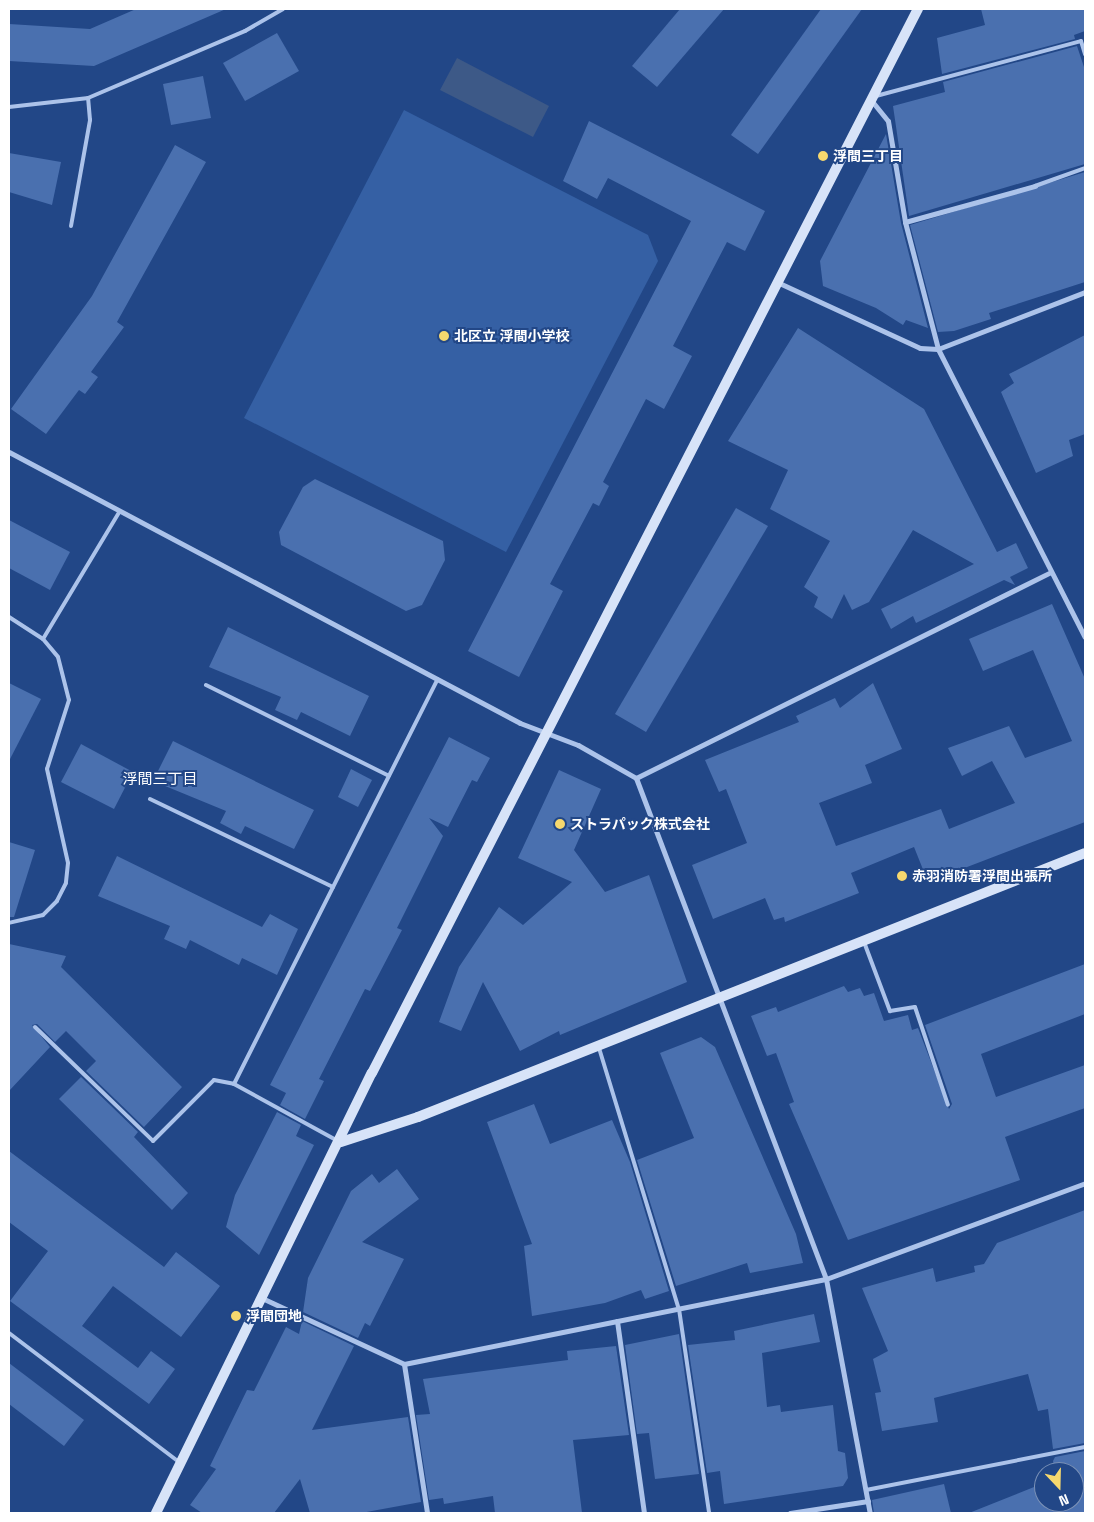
<!DOCTYPE html>
<html>
<head>
<meta charset="utf-8">
<style>
  body { margin:0 }
  #map { position:relative; width:1094px; height:1522px; overflow:hidden; background:#224787; font-family:"Space Grotesk","Noto Sans JP",sans-serif }
  div>[style] { position:absolute }
  [style*='--x'] { left:calc(var(--x)*1px); top:calc(var(--y)*1px); width:calc(var(--w)*1px); rotate:calc(var(--a)*1deg) }
  .green>* { inset:0; background:#3560a4 }
  .water>* { inset:0; background:#3d5987 }
  .building>* { inset:0; background:#4a70af }
  .lane>* { height:4px; margin:-2px; padding:0 2px; transform-origin:2px; border-radius:2px; background:#acc3ea }
  .street>* { height:5px; margin:-2.5px; padding:0 2.5px; transform-origin:2.5px; border-radius:2.5px; background:#acc3ea }
  .secondary>* { height:10px; margin:-5px; padding:0 5px; transform-origin:5px; border-radius:5px; background:#d7e3f8 }
  .dots>* { width:14px; height:14px; translate:-50% -50%; box-sizing:border-box; border:2px solid #224787; border-radius:50% }
  span { translate:-50% -50%; white-space:nowrap; text-align:center; line-height:1.15; -webkit-text-stroke:4px #224787; paint-order:stroke }
  .poi-label { font-size:14px; color:#fff; font-weight:700 }
  .left { translate:0 -50%; text-align:left }
  .neighbourhood-label { font-size:15px; color:#fff }
  .frame { position:absolute; inset:0; border:10px solid #fff; pointer-events:none }
  .north { position:absolute; left:1034px; top:1462px; width:50px; height:50px; box-sizing:border-box; background:#224787; border:1px solid #7a91b7; border-radius:50%; rotate:159deg; font-size:14px; font-weight:700; line-height:20px; text-align:center; color:#fff }
  .north::after { content:''; display:block; margin:auto; width:18px; height:22px; background:#f6d86e; clip-path:polygon(50% 0,100% 100%,50% 72%,0 100%) }
</style>
</head>
<body>
<div id="map">
  <div class="green">
    <div style="clip-path:polygon(404px 110px,648px 235px,658px 261px,506px 552px,244px 418px)"></div>
  </div>
  <div class="water">
    <div style="clip-path:polygon(457px 58px,549px 106px,533px 137px,440px 90px)"></div>
  </div>
  <div class="building">
    <div style="clip-path:polygon(136px 9px,226px 9px,94px 66px,9px 61px,9px 24px,90px 29px)"></div>
    <div style="clip-path:polygon(680px 9px,724px 9px,657px 87px,632px 66px)"></div>
    <div style="clip-path:polygon(821px 9px,862px 9px,758px 154px,731px 135px)"></div>
    <div style="clip-path:polygon(981px 9px,1085px 9px,1085px 31px,1074px 35px,1075px 39px,942px 74px,937px 38px,985px 25px)"></div>
    <div style="clip-path:polygon(277px 33px,299px 71px,245px 101px,223px 63px)"></div>
    <div style="clip-path:polygon(1077px 46px,1085px 70px,1085px 164px,909px 216px,893px 106px,945px 92px,943px 82px)"></div>
    <div style="clip-path:polygon(203px 76px,211px 118px,171px 125px,163px 84px)"></div>
    <div style="clip-path:polygon(589px 121px,765px 211px,745px 251px,727px 242px,673px 346px,692px 356px,664px 409px,646px 399px,603px 482px,609px 486px,599px 506px,593px 503px,550px 584px,563px 591px,519px 677px,468px 651px,691px 221px,608px 178px,597px 199px,563px 181px)"></div>
    <div style="clip-path:polygon(886px 134px,901px 223px,928px 328px,906px 320px,903px 325px,876px 308px,823px 286px,820px 261px)"></div>
    <div style="clip-path:polygon(175px 145px,206px 162px,117px 322px,124px 327px,91px 372px,98px 377px,85px 394px,79px 390px,46px 434px,11px 409px,92px 296px)"></div>
    <div style="clip-path:polygon(9px 153px,61px 162px,52px 205px,9px 192px)"></div>
    <div style="clip-path:polygon(1085px 172px,1085px 282px,989px 313px,991px 319px,954px 331px,938px 332px,910px 225px)"></div>
    <div style="clip-path:polygon(798px 328px,924px 409px,997px 552px,1016px 543px,1028px 568px,1010px 577px,1015px 585px,1004px 580px,916px 623px,913px 616px,891px 629px,881px 609px,974px 564px,913px 530px,869px 602px,852px 610px,844px 594px,832px 619px,814px 607px,818px 597px,804px 587px,830px 541px,770px 509px,788px 470px,728px 441px)"></div>
    <div style="clip-path:polygon(1085px 335px,1085px 434px,1069px 440px,1073px 456px,1036px 473px,1001px 392px,1014px 383px,1009px 374px)"></div>
    <div style="clip-path:polygon(315px 479px,443px 541px,445px 560px,422px 605px,406px 611px,281px 545px,279px 532px,303px 487px)"></div>
    <div style="clip-path:polygon(736px 508px,768px 526px,646px 732px,615px 714px)"></div>
    <div style="clip-path:polygon(9px 520px,70px 552px,50px 590px,9px 568px)"></div>
    <div style="clip-path:polygon(1052px 604px,1085px 679px,1085px 822px,928px 882px,914px 847px,851px 873px,859px 893px,785px 922px,784px 917px,774px 920px,765px 898px,713px 919px,692px 865px,747px 843px,726px 789px,719px 792px,705px 760px,799px 722px,796px 716px,835px 698px,840px 708px,873px 683px,902px 749px,865px 765px,872px 783px,819px 803px,836px 846px,941px 809px,949px 829px,1015px 803px,992px 761px,962px 776px,948px 748px,1009px 726px,1025px 758px,1072px 741px,1033px 650px,983px 671px,969px 639px)"></div>
    <div style="clip-path:polygon(228px 627px,369px 696px,350px 736px,301px 712px,297px 720px,275px 710px,281px 697px,209px 667px)"></div>
    <div style="clip-path:polygon(9px 683px,41px 699px,9px 761px)"></div>
    <div style="clip-path:polygon(449px 737px,490px 758px,477px 782px,472px 780px,448px 827px,429px 818px,443px 836px,397px 928px,402px 930px,378px 976px,370px 991px,365px 989px,319px 1079px,324px 1081px,305px 1119px,280px 1105px,286px 1093px,270px 1085px)"></div>
    <div style="clip-path:polygon(173px 741px,314px 810px,294px 849px,245px 826px,241px 834px,220px 823px,226px 811px,153px 781px)"></div>
    <div style="clip-path:polygon(81px 744px,133px 772px,114px 809px,61px 782px)"></div>
    <div style="clip-path:polygon(351px 769px,372px 780px,358px 807px,338px 797px)"></div>
    <div style="clip-path:polygon(559px 770px,601px 789px,574px 850px,605px 892px,649px 875px,687px 982px,560px 1035px,559px 1031px,520px 1051px,483px 982px,461px 1031px,439px 1022px,459px 967px,499px 907px,523px 925px,572px 882px,518px 858px)"></div>
    <div style="clip-path:polygon(9px 842px,35px 850px,14px 917px,9px 917px)"></div>
    <div style="clip-path:polygon(117px 856px,262px 927px,270px 914px,298px 929px,277px 975px,242px 958px,239px 965px,190px 940px,186px 949px,164px 939px,170px 926px,98px 896px)"></div>
    <div style="clip-path:polygon(9px 944px,66px 956px,61px 967px,182px 1087px,144px 1127px,86px 1071px,96px 1061px,66px 1031px,55px 1042px,37px 1024px,32px 1025px,50px 1047px,9px 1091px)"></div>
    <div style="clip-path:polygon(1085px 964px,1085px 1014px,981px 1054px,996px 1097px,1085px 1065px,1085px 1108px,1005px 1137px,1020px 1180px,848px 1240px,789px 1104px,794px 1102px,776px 1053px,767px 1056px,751px 1016px,776px 1007px,778px 1012px,844px 986px,848px 992px,860px 988px,864px 996px,874px 993px,884px 1021px,908px 1015px,912px 1030px,918px 1028px,949px 1109px,952px 1104px,925px 1025px)"></div>
    <div style="clip-path:polygon(701px 1037px,715px 1047px,796px 1234px,803px 1263px,750px 1273px,747px 1263px,676px 1286px,637px 1160px,694px 1138px,660px 1053px)"></div>
    <div style="clip-path:polygon(81px 1077px,138px 1132px,134px 1137px,188px 1193px,172px 1210px,59px 1099px)"></div>
    <div style="clip-path:polygon(534px 1104px,550px 1144px,612px 1120px,630px 1162px,669px 1291px,645px 1299px,641px 1290px,605px 1303px,532px 1316px,524px 1246px,532px 1244px,487px 1122px)"></div>
    <div style="clip-path:polygon(277px 1112px,301px 1125px,296px 1136px,314px 1145px,259px 1255px,226px 1227px,235px 1195px)"></div>
    <div style="clip-path:polygon(9px 1151px,164px 1267px,176px 1252px,220px 1286px,181px 1337px,113px 1286px,82px 1326px,138px 1368px,151px 1351px,175px 1369px,149px 1404px,10px 1301px,48px 1251px,9px 1222px)"></div>
    <div style="clip-path:polygon(397px 1169px,419px 1199px,362px 1242px,404px 1259px,370px 1326px,365px 1323px,358px 1338px,303px 1312px,308px 1278px,351px 1191px,372px 1174px,379px 1183px)"></div>
    <div style="clip-path:polygon(1085px 1210px,1085px 1443px,1053px 1449px,1048px 1409px,1038px 1411px,1028px 1374px,934px 1398px,938px 1422px,882px 1431px,875px 1393px,881px 1392px,873px 1359px,888px 1351px,862px 1288px,933px 1268px,936px 1282px,975px 1272px,974px 1266px,984px 1264px,997px 1243px)"></div>
    <div style="clip-path:polygon(814px 1314px,820px 1342px,762px 1353px,767px 1407px,780px 1405px,781px 1412px,833px 1405px,838px 1451px,845px 1453px,848px 1478px,843px 1486px,724px 1504px,720px 1471px,707px 1473px,688px 1345px,735px 1340px,734px 1331px)"></div>
    <div style="clip-path:polygon(302px 1321px,354px 1346px,312px 1430px,408px 1417px,421px 1502px,361px 1513px,310px 1513px,300px 1479px,274px 1513px,202px 1513px,190px 1505px,216px 1469px,210px 1466px,247px 1390px,254px 1391px,286px 1327px,299px 1334px)"></div>
    <div style="clip-path:polygon(679px 1334px,699px 1474px,655px 1479px,649px 1433px,637px 1434px,625px 1345px)"></div>
    <div style="clip-path:polygon(616px 1346px,629px 1435px,573px 1440px,582px 1513px,495px 1513px,493px 1496px,444px 1504px,443px 1498px,429px 1500px,416px 1415px,430px 1414px,423px 1379px,568px 1360px,567px 1351px)"></div>
    <div style="clip-path:polygon(9px 1363px,84px 1420px,64px 1446px,9px 1404px)"></div>
    <div style="clip-path:polygon(1085px 1451px,1085px 1513px,969px 1513px,1044px 1483px,1044px 1502px,1074px 1502px,1074px 1472px,1055px 1472px,1053px 1461px,1055px 1457px)"></div>
    <div style="clip-path:polygon(944px 1484px,951px 1513px,874px 1513px,872px 1500px)"></div>
  </div>
  <div class="lane">
    <div style="--x:876;--y:96;--w:212;--a:-15"></div>
    <div style="--x:1081;--y:41;--w:14;--a:73"></div>
    <div style="--x:9;--y:107;--w:80;--a:-6.5"></div>
    <div style="--x:88;--y:98;--w:171;--a:-23.1"></div>
    <div style="--x:245;--y:31;--w:44;--a:-30.1"></div>
    <div style="--x:1035;--y:186;--w:53;--a:-19.8"></div>
    <div style="--x:71;--y:226;--w:108;--a:-79.8"></div>
    <div style="--x:90;--y:120;--w:22;--a:-95"></div>
    <div style="--x:9;--y:617;--w:40;--a:32.9"></div>
    <div style="--x:43;--y:639;--w:23;--a:50"></div>
    <div style="--x:58;--y:657;--w:44;--a:75.7"></div>
    <div style="--x:69;--y:700;--w:72;--a:107.7"></div>
    <div style="--x:47;--y:769;--w:96;--a:77.4"></div>
    <div style="--x:68;--y:863;--w:20;--a:96"></div>
    <div style="--x:66;--y:883;--w:20;--a:117"></div>
    <div style="--x:57;--y:901;--w:20;--a:135"></div>
    <div style="--x:43;--y:915;--w:35;--a:167"></div>
    <div style="--x:43;--y:639;--w:149;--a:-59"></div>
    <div style="--x:206;--y:685;--w:204;--a:26.4"></div>
    <div style="--x:150;--y:799;--w:203;--a:25.7"></div>
    <div style="--x:864;--y:942;--w:74;--a:69.4"></div>
    <div style="--x:890;--y:1011;--w:25;--a:-9"></div>
    <div style="--x:915;--y:1007;--w:103;--a:71.4"></div>
    <div style="--x:35;--y:1027;--w:164;--a:44"></div>
    <div style="--x:153;--y:1141;--w:86;--a:-45"></div>
    <div style="--x:214;--y:1080;--w:20;--a:11"></div>
    <div style="--x:234;--y:1084;--w:119;--a:28.7"></div>
    <div style="--x:599;--y:1048;--w:273;--a:73"></div>
    <div style="--x:679;--y:1309;--w:206;--a:81.6"></div>
    <div style="--x:234;--y:1084;--w:453;--a:-63.3"></div>
    <div style="--x:9;--y:1333;--w:213;--a:37.2"></div>
    <div style="--x:866;--y:1490;--w:223;--a:-11.1"></div>
  </div>
  <div class="street">
    <div style="--x:871;--y:100;--w:27;--a:51"></div>
    <div style="--x:888;--y:121;--w:102;--a:80.4"></div>
    <div style="--x:905;--y:222;--w:131;--a:75.4"></div>
    <div style="--x:938;--y:349;--w:323;--a:63"></div>
    <div style="--x:905;--y:222;--w:135;--a:-15.5"></div>
    <div style="--x:777;--y:282;--w:157;--a:24.8"></div>
    <div style="--x:920;--y:348;--w:18;--a:3"></div>
    <div style="--x:938;--y:349;--w:158;--a:-21.2"></div>
    <div style="--x:9;--y:452;--w:578;--a:27.94"></div>
    <div style="--x:520;--y:723;--w:62;--a:20.8"></div>
    <div style="--x:578;--y:745;--w:67;--a:29.6"></div>
    <div style="--x:636;--y:778;--w:463;--a:-26.4"></div>
    <div style="--x:636;--y:778;--w:536;--a:69.23"></div>
    <div style="--x:826;--y:1279;--w:238;--a:79.4"></div>
    <div style="--x:264;--y:1299;--w:154;--a:24.9"></div>
    <div style="--x:404;--y:1364;--w:430;--a:-11.4"></div>
    <div style="--x:826;--y:1279;--w:276;--a:-20.3"></div>
    <div style="--x:617;--y:1321;--w:194;--a:82"></div>
    <div style="--x:404;--y:1364;--w:151;--a:81.2"></div>
    <div style="--x:790;--y:1513;--w:79;--a:-8.7"></div>
  </div>
  <div class="secondary">
    <div style="--x:341;--y:1142;--w:81;--a:-18"></div>
    <div style="--x:418;--y:1117;--w:717;--a:-21.59"></div>
    <div style="--x:156;--y:1513;--w:490;--a:-63.9"></div>
    <div style="--x:372;--y:1073;--w:1196;--a:-62.84"></div>
  </div>
  <div class="dots">
    <div style="left:823px;top:156px;background:#f6d86e"></div>
    <div style="left:444px;top:336px;background:#f6d86e"></div>
    <div style="left:560px;top:824px;background:#f6d86e"></div>
    <div style="left:902px;top:876px;background:#f6d86e"></div>
    <div style="left:236px;top:1316px;background:#f6d86e"></div>
  </div>
  <div class="poi-label">
    <span class="left" style="left:833px;top:156px">浮間三丁目</span>
    <span class="left" style="left:454px;top:336px">北区立 浮間小学校</span>
    <span class="left" style="left:570px;top:824px">ストラパック株式会社</span>
    <span class="left" style="left:912px;top:876px">赤羽消防署浮間出張所</span>
    <span class="left" style="left:246px;top:1316px">浮間団地</span>
  </div>
  <div class="neighbourhood-label">
    <span style="left:160px;top:779px">浮間三丁目</span>
  </div>
  <div class="frame"></div>
  <div class="north">N</div>
</div>
</body>
</html>
